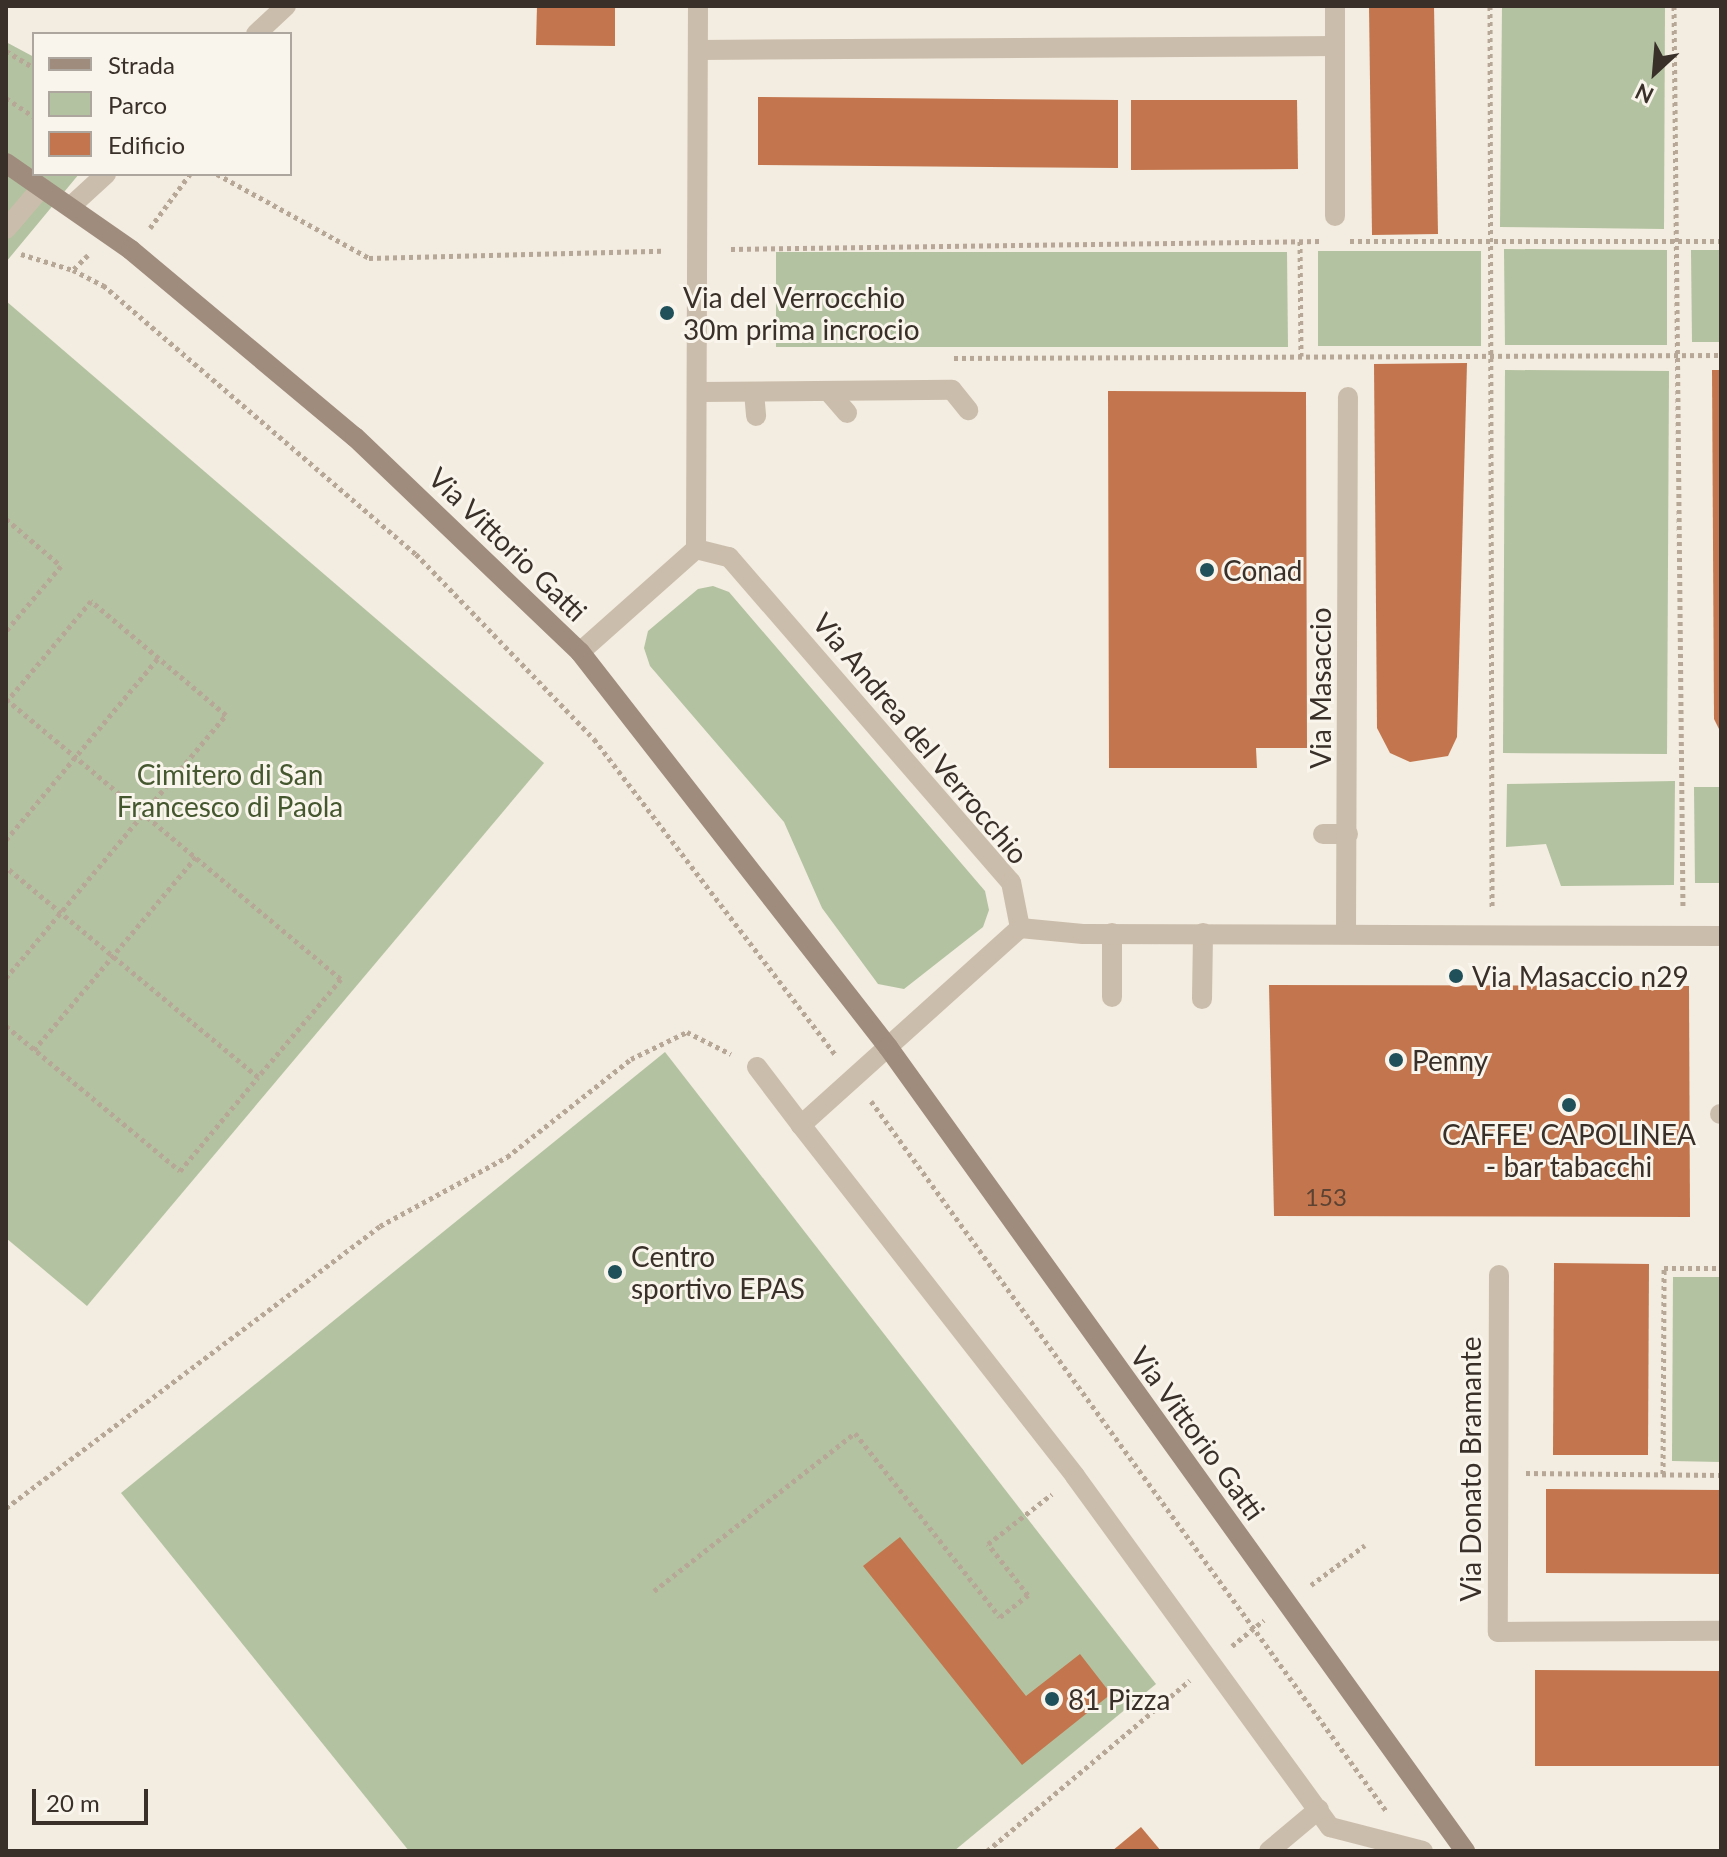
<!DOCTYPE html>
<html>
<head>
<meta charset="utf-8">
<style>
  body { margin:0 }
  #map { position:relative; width:1727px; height:1857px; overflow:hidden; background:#f3ece0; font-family:Lato,sans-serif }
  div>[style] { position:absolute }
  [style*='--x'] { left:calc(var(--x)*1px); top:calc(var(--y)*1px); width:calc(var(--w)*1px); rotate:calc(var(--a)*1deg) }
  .green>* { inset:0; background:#b3c2a0 }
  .building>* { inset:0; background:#c3764d }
  .path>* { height:5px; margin-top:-2.5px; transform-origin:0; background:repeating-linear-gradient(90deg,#b7a796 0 4px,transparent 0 8px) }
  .lane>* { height:20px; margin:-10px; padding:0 10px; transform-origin:10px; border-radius:10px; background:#cbbdab }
  .street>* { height:20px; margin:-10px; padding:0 10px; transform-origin:10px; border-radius:10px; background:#cbbdab }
  .secondary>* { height:20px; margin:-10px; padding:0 10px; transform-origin:10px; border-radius:10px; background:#9f8c7d }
  .dots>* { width:22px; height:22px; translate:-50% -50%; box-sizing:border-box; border:4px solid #faf5ec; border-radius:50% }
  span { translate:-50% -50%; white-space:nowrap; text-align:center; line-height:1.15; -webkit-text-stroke:6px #faf5ec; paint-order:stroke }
  .number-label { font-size:24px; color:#5c4233 }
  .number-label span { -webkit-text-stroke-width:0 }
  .poi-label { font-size:28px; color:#39302a }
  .left { translate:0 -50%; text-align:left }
  .street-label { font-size:28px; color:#39302a }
  .park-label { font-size:28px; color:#44572e }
  .frame { position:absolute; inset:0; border:8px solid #39302a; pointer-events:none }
  .legend { position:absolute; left:32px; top:32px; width:260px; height:144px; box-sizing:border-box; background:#faf5ec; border:2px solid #ada69e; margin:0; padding:10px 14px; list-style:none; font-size:24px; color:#39302a }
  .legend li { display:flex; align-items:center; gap:16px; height:40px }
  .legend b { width:40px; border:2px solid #ada69e }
  .north { position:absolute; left:1615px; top:32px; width:80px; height:80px; -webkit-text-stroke:6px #faf5ec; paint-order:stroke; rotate:206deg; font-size:22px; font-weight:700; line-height:32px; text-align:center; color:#39302a }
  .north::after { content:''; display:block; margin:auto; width:28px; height:36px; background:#39302a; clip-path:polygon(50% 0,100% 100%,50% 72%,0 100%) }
  .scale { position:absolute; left:32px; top:1789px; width:116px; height:36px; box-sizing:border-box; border:4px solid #39302a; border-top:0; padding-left:10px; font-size:24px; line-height:28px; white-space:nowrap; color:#39302a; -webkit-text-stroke:6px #faf5ec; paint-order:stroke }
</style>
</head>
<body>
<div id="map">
  <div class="green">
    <div style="clip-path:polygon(1502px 6px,1665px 6px,1664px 229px,1500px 227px)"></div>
    <div style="clip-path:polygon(6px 42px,34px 57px,34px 174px,79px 174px,6px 262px)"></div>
    <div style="clip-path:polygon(1504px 249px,1667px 250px,1667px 345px,1505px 345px)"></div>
    <div style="clip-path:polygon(1691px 250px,1721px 250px,1721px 342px,1692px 342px)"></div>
    <div style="clip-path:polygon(1318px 251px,1481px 251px,1481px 346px,1318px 346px)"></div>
    <div style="clip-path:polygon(776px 252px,1287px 252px,1288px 347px,776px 347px)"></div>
    <div style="clip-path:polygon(6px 301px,544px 763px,87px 1306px,6px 1238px)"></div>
    <div style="clip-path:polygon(1505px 370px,1669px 371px,1667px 754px,1503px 753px)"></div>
    <div style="clip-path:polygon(713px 586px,729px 592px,985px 891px,989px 910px,983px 927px,904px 989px,878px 984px,822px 908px,784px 822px,650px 666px,644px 648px,648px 631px,698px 589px)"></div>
    <div style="clip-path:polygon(1675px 781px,1674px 885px,1561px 886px,1546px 844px,1506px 847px,1507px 784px)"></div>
    <div style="clip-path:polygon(1694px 787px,1721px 787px,1721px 883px,1695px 883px)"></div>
    <div style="clip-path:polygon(665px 1052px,1156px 1684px,954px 1851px,409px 1851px,121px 1493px)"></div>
    <div style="clip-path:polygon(1673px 1277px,1721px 1277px,1721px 1462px,1672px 1461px)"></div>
  </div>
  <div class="building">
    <div style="clip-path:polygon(537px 6px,615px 6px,615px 46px,536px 45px)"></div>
    <div style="clip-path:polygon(1369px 6px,1434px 6px,1438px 234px,1372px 235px)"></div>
    <div style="clip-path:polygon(758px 97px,1118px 100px,1118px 168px,758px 165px)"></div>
    <div style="clip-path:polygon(1131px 100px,1297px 100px,1298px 169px,1131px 170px)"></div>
    <div style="clip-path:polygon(1467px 363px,1457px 737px,1448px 756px,1410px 762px,1390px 753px,1377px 728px,1374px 364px)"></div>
    <div style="clip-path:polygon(1712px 370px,1721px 370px,1721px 733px,1714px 719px)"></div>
    <div style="clip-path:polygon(1108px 391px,1306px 392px,1307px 748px,1256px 748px,1257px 768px,1109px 768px)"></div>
    <div style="clip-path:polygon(1269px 985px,1689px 986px,1690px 1217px,1274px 1216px)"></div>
    <div style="clip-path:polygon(1554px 1263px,1649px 1264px,1648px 1455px,1553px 1455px)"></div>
    <div style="clip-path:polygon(1546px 1489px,1721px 1490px,1721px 1574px,1546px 1573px)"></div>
    <div style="clip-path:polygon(900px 1537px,1026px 1696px,1080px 1654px,1111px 1694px,1022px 1765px,863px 1566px)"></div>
    <div style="clip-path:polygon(1535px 1670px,1721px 1671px,1721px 1766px,1535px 1766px)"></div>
    <div style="clip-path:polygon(1141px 1827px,1161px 1851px,1112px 1851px)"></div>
  </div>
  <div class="path">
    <div style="--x:1490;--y:6;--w:901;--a:89.87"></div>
    <div style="--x:1674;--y:6;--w:902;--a:89.43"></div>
    <div style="--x:6;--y:51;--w:33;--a:31"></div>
    <div style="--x:6;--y:98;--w:34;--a:34"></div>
    <div style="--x:217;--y:174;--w:174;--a:28.9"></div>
    <div style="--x:369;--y:258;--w:293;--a:-1.4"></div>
    <div style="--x:150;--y:228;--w:67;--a:-53.5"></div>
    <div style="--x:1300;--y:241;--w:115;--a:89.5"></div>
    <div style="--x:1350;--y:241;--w:371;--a:0"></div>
    <div style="--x:731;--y:249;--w:589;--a:-0.78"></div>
    <div style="--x:21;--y:254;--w:54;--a:17.1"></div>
    <div style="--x:88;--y:255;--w:21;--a:135"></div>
    <div style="--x:73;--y:270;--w:34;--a:27"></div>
    <div style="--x:103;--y:285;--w:413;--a:40.7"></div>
    <div style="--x:416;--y:554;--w:257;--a:46.1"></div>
    <div style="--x:594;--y:739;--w:398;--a:52.6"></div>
    <div style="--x:954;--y:358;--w:767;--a:-0.22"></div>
    <div style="--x:6;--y:519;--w:72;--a:40.5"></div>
    <div style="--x:61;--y:566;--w:85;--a:130.2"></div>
    <div style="--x:6;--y:699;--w:437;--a:39.9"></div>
    <div style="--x:341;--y:979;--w:128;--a:130.3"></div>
    <div style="--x:258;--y:1077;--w:328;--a:-140.2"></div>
    <div style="--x:6;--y:840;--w:237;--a:-50.1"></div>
    <div style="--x:6;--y:978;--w:343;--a:-50.1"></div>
    <div style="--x:226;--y:715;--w:177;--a:-139.8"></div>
    <div style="--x:91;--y:601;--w:131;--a:130"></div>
    <div style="--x:6;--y:1026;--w:226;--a:39.8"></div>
    <div style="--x:180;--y:1171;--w:122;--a:-50.3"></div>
    <div style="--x:34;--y:1050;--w:252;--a:-50"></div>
    <div style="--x:871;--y:1101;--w:879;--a:54.03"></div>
    <div style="--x:1526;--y:1473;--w:195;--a:0.6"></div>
    <div style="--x:1663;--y:1474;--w:206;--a:-89.7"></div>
    <div style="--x:1664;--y:1268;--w:57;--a:0"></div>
    <div style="--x:6;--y:1508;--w:468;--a:-37"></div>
    <div style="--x:380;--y:1226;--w:145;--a:-28.5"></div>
    <div style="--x:507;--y:1157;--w:158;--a:-38.3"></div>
    <div style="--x:631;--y:1059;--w:62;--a:-25.7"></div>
    <div style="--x:687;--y:1032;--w:49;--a:26.6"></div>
    <div style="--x:1311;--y:1585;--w:67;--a:-36.5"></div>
    <div style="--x:654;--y:1591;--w:256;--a:-38.2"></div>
    <div style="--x:855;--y:1433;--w:234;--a:51.8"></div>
    <div style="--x:1000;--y:1617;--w:36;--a:-38"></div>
    <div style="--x:1028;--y:1595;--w:65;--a:-128.1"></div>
    <div style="--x:988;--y:1544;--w:81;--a:-38"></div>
    <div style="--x:1232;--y:1646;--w:41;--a:-39.1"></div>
    <div style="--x:987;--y:1851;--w:265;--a:-40.1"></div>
  </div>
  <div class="lane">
    <div style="--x:828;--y:391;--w:29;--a:49"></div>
    <div style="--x:700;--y:392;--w:252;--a:-0.5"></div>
    <div style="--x:952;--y:390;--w:26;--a:51"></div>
    <div style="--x:754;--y:392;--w:24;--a:85"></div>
    <div style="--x:1323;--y:834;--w:25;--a:0"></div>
    <div style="--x:1112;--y:933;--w:64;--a:90"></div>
    <div style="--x:1202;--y:999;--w:66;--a:-89.1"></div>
  </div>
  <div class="street">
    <div style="--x:1335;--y:6;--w:210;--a:90"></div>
    <div style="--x:256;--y:34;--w:41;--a:-43"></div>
    <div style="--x:699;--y:50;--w:636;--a:-0.36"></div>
    <div style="--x:70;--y:207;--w:49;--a:-42.5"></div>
    <div style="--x:6;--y:229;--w:55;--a:-49.4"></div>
    <div style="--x:696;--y:549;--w:34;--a:14"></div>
    <div style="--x:729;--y:557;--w:430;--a:49.1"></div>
    <div style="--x:1011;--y:882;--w:47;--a:78.9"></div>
    <div style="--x:580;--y:652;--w:155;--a:-41.6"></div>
    <div style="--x:696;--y:549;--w:543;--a:-89.79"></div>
    <div style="--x:1020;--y:928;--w:295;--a:138"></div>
    <div style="--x:801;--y:1125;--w:445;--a:52"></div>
    <div style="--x:1075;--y:1476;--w:434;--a:54"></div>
    <div style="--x:1330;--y:1827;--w:96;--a:14.5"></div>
    <div style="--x:1020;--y:928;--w:63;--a:5.4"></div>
    <div style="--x:1083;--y:934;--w:638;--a:0.18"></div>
    <div style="--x:1346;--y:932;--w:535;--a:-89.79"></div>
    <div style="--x:757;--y:1067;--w:73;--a:52.8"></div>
    <div style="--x:1720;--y:1114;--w:1;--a:0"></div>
    <div style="--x:1499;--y:1275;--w:357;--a:90.2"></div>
    <div style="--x:1498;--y:1632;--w:223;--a:-0.3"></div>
    <div style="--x:1269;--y:1851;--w:65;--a:-40"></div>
  </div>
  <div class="secondary">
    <div style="--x:6;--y:163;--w:152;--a:34.8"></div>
    <div style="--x:131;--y:250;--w:292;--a:39.9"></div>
    <div style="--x:355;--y:437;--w:311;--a:43.7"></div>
    <div style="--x:580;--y:652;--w:501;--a:52.05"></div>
    <div style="--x:888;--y:1047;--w:990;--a:54.33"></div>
  </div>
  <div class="dots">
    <div style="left:667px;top:313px;background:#20515a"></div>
    <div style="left:1207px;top:570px;background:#20515a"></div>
    <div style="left:1456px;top:976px;background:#20515a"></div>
    <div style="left:1396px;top:1060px;background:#20515a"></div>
    <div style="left:1569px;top:1105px;background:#20515a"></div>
    <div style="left:615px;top:1272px;background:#20515a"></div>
    <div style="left:1052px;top:1699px;background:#20515a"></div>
  </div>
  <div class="number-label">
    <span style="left:1326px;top:1197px">153</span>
  </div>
  <div class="poi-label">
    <span class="left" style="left:683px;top:313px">Via del Verrocchio<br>30m prima incrocio</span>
    <span class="left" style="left:1223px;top:570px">Conad</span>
    <span class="left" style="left:1472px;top:976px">Via Masaccio n29</span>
    <span class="left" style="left:1412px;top:1060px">Penny</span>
    <span style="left:1569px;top:1150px">CAFFE' CAPOLINEA<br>- bar tabacchi</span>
    <span class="left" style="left:631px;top:1272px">Centro<br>sportivo EPAS</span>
    <span class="left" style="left:1068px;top:1699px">81 Pizza</span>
  </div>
  <div class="street-label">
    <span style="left:508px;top:544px;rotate:44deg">Via Vittorio Gatti</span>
    <span style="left:1320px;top:688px;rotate:-90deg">Via Masaccio</span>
    <span style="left:921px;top:738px;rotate:50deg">Via Andrea del Verrocchio</span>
    <span style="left:1198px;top:1433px;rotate:54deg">Via Vittorio Gatti</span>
    <span style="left:1470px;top:1469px;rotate:-90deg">Via Donato Bramante</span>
  </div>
  <div class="park-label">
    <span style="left:230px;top:790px">Cimitero di San<br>Francesco di Paola</span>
  </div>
  <div class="frame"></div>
  <ul class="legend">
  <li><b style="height:10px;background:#9f8c7d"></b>Strada</li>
  <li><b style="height:22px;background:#b3c2a0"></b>Parco</li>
  <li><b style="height:22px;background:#c3764d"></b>Edificio</li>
  </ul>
  <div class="north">N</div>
  <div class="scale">20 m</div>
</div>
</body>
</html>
